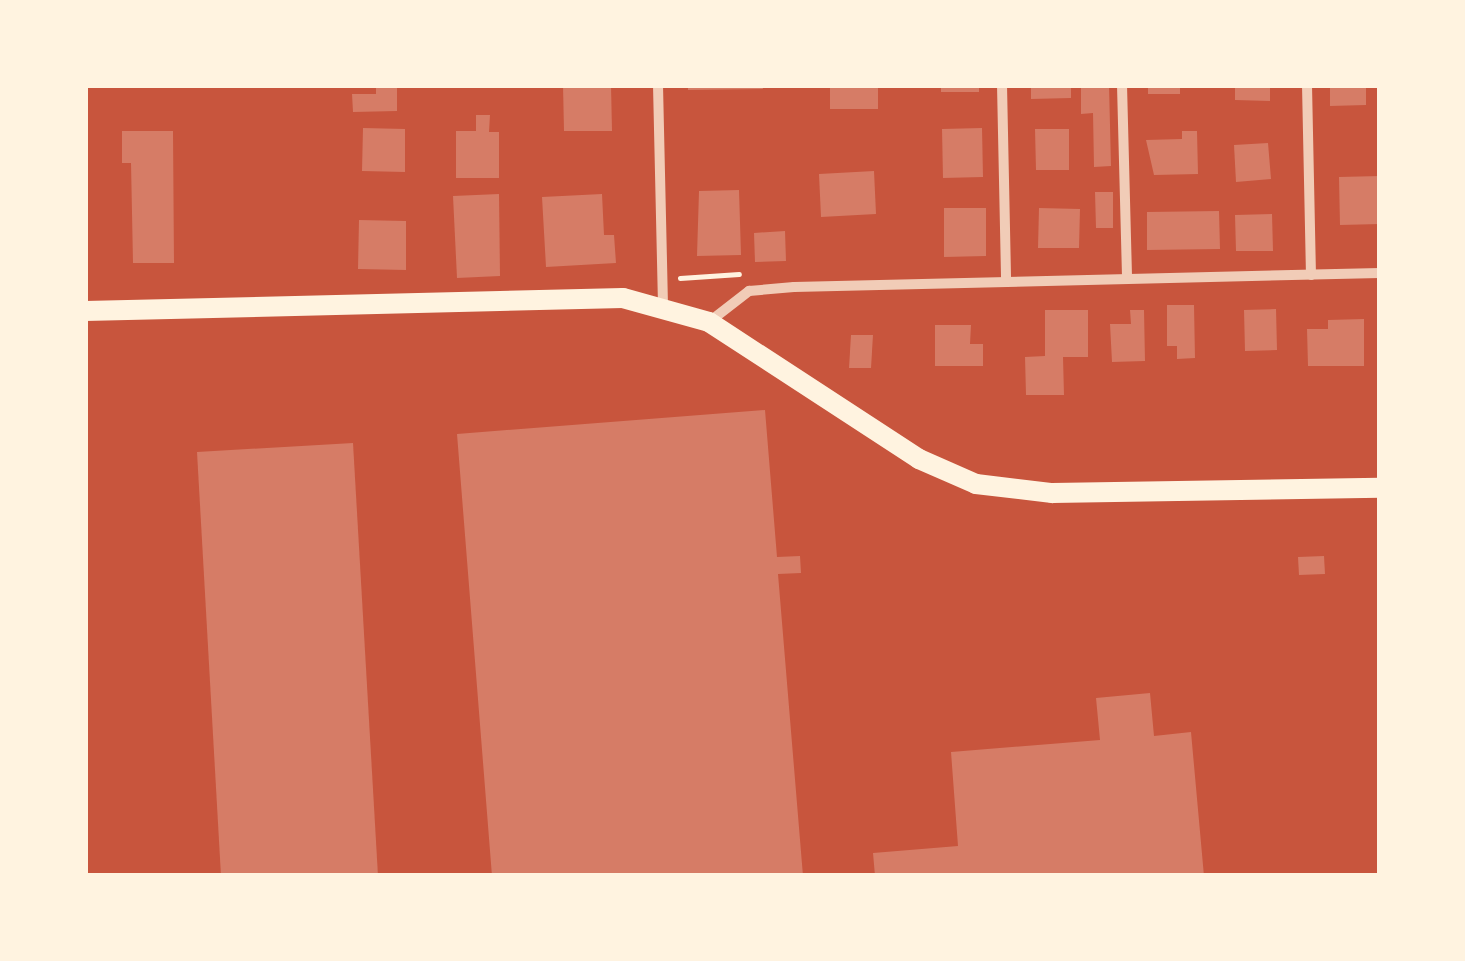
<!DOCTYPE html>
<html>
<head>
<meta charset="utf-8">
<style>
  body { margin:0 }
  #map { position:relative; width:1465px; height:961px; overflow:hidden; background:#c8553d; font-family:"IBM Plex Serif",serif }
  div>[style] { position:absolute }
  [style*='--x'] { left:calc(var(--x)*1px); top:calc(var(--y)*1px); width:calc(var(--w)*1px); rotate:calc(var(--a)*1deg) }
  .building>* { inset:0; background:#d67c66 }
  .path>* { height:5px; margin:-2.5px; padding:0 2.5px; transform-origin:2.5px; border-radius:2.5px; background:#fff3e0 }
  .minor>* { height:10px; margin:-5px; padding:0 5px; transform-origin:5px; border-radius:5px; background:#f1ccb7 }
  .secondary>* { height:20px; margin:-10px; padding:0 10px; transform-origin:10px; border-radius:10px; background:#fff3e0 }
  span { translate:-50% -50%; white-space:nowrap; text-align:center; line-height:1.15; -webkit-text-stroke:9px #fff3e0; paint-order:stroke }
  .frame { position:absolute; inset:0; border:88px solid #fff3e0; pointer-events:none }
</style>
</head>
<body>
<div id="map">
  <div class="building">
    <div style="clip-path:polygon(376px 85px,397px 85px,397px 111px,353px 112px,352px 94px,376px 94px)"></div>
    <div style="clip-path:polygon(563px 85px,611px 85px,612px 131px,564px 131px)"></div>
    <div style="clip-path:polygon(688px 85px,762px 85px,763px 89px,688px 90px)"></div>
    <div style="clip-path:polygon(830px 85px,878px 85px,878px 109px,830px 109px)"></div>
    <div style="clip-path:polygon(941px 85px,979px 85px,979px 92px,941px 92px)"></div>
    <div style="clip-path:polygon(1031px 85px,1071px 85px,1071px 98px,1031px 99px)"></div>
    <div style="clip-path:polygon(1081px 85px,1109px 85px,1111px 166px,1094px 167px,1093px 113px,1081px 114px)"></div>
    <div style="clip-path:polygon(1148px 85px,1180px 85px,1180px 94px,1148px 94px)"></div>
    <div style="clip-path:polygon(1235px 85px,1270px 85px,1270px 101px,1235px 100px)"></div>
    <div style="clip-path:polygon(1330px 85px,1366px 85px,1366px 105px,1330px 106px)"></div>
    <div style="clip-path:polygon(476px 115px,490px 115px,489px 132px,499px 132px,499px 178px,456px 178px,456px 131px,476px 131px)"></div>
    <div style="clip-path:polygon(363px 128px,405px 129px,405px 172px,362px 171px)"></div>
    <div style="clip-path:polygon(982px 128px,983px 177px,943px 178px,942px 129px)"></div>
    <div style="clip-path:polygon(1035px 129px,1069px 129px,1069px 170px,1036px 170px)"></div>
    <div style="clip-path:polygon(122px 131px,173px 131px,174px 263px,133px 263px,131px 163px,122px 163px)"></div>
    <div style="clip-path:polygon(1182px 131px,1197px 131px,1198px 174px,1154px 175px,1146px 140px,1182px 139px)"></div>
    <div style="clip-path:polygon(1268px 143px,1271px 179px,1236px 182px,1234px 145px)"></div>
    <div style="clip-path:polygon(874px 171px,876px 214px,821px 217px,819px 174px)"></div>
    <div style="clip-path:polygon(1380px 176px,1380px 224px,1340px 225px,1339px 177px)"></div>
    <div style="clip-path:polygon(739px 190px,741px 255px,697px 256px,699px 191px)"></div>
    <div style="clip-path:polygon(1095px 192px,1113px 192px,1113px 228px,1096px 228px)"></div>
    <div style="clip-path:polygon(499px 194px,500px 276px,457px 278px,453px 196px)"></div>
    <div style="clip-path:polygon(602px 194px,604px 235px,614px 235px,616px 263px,546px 267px,542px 197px)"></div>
    <div style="clip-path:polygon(944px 208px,986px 208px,986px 256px,944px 257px)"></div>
    <div style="clip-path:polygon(1039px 208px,1080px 209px,1079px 248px,1038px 248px)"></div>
    <div style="clip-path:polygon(1219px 211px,1220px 249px,1147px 250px,1147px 212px)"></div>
    <div style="clip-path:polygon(1272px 214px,1273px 251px,1236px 251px,1235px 215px)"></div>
    <div style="clip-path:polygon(359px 220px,406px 221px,406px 270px,358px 269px)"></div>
    <div style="clip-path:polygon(785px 231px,786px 261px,755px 262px,754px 233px)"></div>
    <div style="clip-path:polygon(1167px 305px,1194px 305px,1195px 358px,1177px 359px,1177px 346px,1167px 346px)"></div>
    <div style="clip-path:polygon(1276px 309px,1277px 350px,1245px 351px,1244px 310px)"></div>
    <div style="clip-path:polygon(1045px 310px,1088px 310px,1088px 357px,1063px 357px,1064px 395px,1026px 395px,1025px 357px,1045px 356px)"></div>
    <div style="clip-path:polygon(1130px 310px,1144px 310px,1145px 361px,1112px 362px,1110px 324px,1131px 324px)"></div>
    <div style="clip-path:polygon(1364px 319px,1364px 366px,1308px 366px,1307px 329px,1328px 329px,1328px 320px)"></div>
    <div style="clip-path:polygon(935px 325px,971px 325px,970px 344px,983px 344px,983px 366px,935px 366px)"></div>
    <div style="clip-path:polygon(851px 335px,873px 335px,871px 368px,849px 368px)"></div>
    <div style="clip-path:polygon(765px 410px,777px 557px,800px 556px,801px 573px,778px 574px,803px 876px,492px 876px,457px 434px)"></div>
    <div style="clip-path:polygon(353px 443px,378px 876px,221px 876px,197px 452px)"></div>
    <div style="clip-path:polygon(1324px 556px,1325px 574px,1299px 575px,1298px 557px)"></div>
    <div style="clip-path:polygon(1150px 693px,1154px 736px,1191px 732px,1204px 876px,875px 876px,873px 853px,958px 846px,951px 752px,1100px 740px,1096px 698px)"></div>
  </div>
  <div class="path">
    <div style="--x:680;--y:278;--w:59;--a:-3.9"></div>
  </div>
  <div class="minor">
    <div style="--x:658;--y:85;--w:220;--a:88.7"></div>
    <div style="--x:1002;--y:85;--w:195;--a:88.8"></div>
    <div style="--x:1122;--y:85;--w:192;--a:88.5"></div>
    <div style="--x:1307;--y:85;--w:190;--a:88.8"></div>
    <div style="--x:709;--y:322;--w:51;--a:-37.8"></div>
    <div style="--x:749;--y:291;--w:45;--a:-5.1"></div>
    <div style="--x:794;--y:287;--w:586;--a:-1.37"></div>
  </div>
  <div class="secondary">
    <div style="--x:85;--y:311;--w:538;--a:-1.38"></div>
    <div style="--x:623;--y:298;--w:89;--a:15.6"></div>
    <div style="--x:709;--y:322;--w:251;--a:33.1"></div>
    <div style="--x:919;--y:459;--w:62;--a:23.7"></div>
    <div style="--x:976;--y:484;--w:77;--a:6.8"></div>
    <div style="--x:1052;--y:493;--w:328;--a:-0.9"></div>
  </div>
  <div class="frame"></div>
</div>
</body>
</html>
